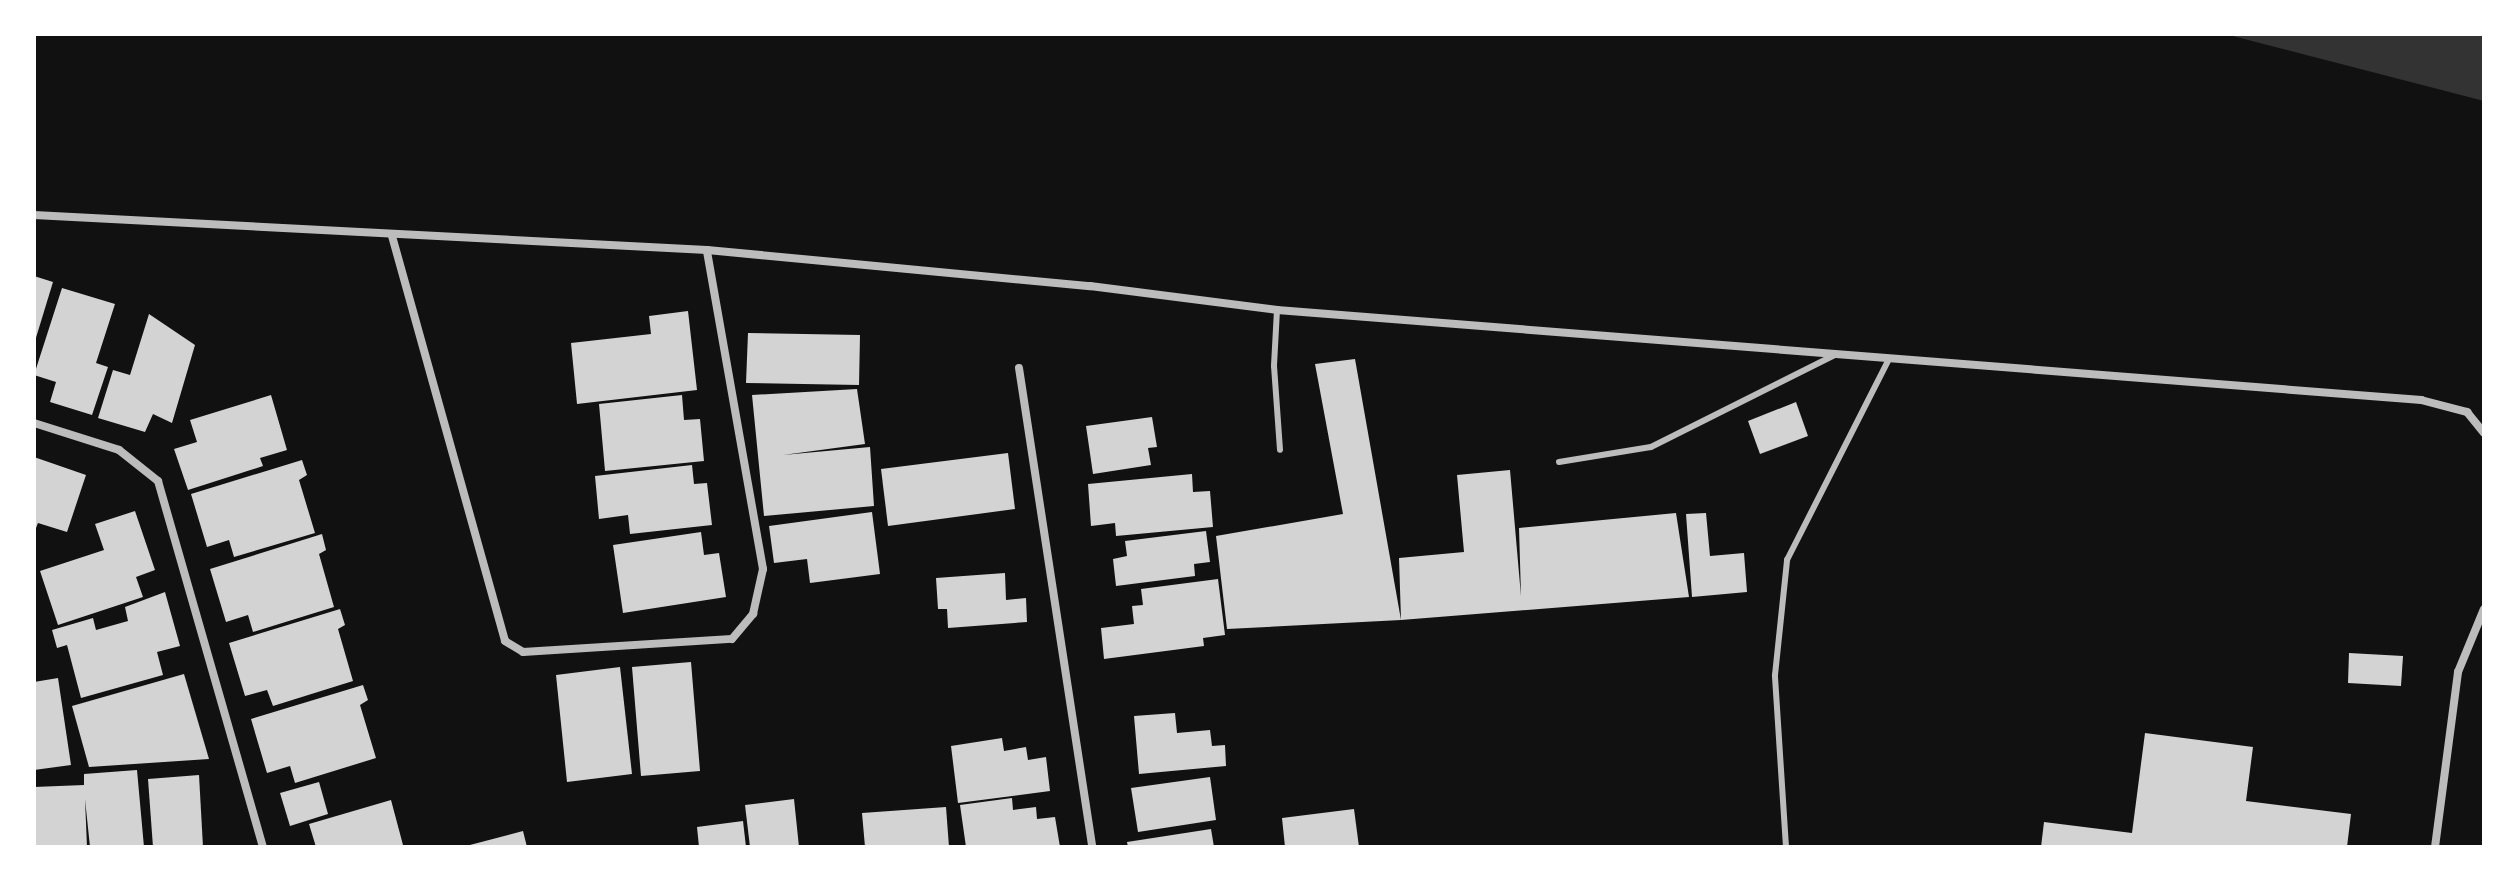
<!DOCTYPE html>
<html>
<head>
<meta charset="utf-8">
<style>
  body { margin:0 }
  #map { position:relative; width:2518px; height:881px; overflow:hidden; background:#111; font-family:"Varela Round",sans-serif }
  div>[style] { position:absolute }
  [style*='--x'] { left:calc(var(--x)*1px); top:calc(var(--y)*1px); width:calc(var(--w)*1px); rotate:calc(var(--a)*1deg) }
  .water>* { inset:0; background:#333 }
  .building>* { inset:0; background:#d3d3d3 }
  .service>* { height:6px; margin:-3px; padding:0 3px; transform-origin:3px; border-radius:3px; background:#bcbcbc }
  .minor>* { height:8px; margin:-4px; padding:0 4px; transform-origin:4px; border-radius:4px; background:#bcbcbc }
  span { translate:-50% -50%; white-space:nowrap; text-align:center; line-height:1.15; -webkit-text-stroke:6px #fff; paint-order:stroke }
  .frame { position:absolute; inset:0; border:36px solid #fff; pointer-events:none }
</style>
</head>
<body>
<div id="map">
  <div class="water">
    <div style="clip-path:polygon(2225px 34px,2484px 34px,2484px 101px)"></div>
  </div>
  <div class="building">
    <div style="clip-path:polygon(34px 276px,53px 282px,35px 341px,34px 341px)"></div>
    <div style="clip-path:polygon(62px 288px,115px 304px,96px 363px,108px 367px,92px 415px,50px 402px,56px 382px,34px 375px)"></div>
    <div style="clip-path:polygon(688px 311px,697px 390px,577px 404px,571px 343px,651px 334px,649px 316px)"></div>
    <div style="clip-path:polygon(149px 314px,195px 345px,172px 423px,153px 414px,145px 432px,98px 418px,113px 370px,130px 375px)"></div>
    <div style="clip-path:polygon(748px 333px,860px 335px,859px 385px,746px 383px)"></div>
    <div style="clip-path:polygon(1355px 359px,1401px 620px,1399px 558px,1464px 552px,1457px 475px,1510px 470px,1521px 596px,1519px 528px,1676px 513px,1689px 597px,1401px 620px,1227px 629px,1216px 536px,1343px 514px,1315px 364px)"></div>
    <div style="clip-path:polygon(857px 389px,865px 444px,783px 455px,870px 447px,874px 506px,764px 516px,752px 395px)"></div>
    <div style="clip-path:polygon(271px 395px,287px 450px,260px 458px,263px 466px,188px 490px,174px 449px,197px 442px,190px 420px)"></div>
    <div style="clip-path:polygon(682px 395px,684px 420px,700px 419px,704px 461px,605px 471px,599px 404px)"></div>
    <div style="clip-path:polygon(1796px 402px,1808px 436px,1760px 454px,1748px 421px)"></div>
    <div style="clip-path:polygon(1152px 417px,1157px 447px,1148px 448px,1151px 465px,1093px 474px,1086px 426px)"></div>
    <div style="clip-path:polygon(1008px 453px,1015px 509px,888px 526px,881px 469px)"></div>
    <div style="clip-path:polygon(34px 457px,86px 475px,67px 532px,38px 523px,34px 533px)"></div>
    <div style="clip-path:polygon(302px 460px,307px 475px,299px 480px,315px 533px,234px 557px,229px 540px,207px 547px,191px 494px)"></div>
    <div style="clip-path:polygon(692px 465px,694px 484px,707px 483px,712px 525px,630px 534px,628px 515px,599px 519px,595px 476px)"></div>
    <div style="clip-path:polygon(1192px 474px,1193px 492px,1210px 491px,1213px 527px,1116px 536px,1115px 523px,1091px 526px,1088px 484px)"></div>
    <div style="clip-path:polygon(135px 511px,155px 570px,136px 577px,143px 597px,58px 625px,40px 571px,104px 550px,95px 524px)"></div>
    <div style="clip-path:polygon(872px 512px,880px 574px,810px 583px,807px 559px,774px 563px,769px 526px)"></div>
    <div style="clip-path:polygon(1706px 513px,1710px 556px,1744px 553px,1747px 592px,1692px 597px,1686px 514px)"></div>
    <div style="clip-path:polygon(1206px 531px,1210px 562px,1194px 564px,1195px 576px,1116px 586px,1113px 559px,1127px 556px,1125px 541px)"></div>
    <div style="clip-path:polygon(701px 532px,704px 555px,719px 553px,726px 597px,623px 613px,613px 545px)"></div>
    <div style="clip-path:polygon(322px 534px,326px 550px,319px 554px,334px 607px,253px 632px,248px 615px,226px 622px,210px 569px)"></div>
    <div style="clip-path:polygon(1005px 573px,1006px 600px,1026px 598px,1027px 622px,948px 628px,947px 609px,938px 609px,936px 578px)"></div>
    <div style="clip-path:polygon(1218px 579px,1225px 635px,1203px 638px,1204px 646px,1104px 659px,1101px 628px,1134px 624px,1132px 606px,1143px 605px,1141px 589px)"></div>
    <div style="clip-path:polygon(165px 592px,180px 646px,157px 652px,163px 675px,81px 698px,67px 645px,57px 648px,52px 630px,93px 618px,96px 630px,128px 621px,125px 607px)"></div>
    <div style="clip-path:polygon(340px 609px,345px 625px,338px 629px,353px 681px,273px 706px,267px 690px,245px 696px,229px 643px)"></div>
    <div style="clip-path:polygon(2349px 653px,2403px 656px,2401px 686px,2348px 683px)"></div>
    <div style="clip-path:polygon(691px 662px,700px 771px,641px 776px,632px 667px)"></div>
    <div style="clip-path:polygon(620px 667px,632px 774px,567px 782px,556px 675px)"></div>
    <div style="clip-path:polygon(184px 674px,209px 759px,89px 767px,72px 706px)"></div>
    <div style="clip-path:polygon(58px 678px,71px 765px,34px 770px,34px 682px)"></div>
    <div style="clip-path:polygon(363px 685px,368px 700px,360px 705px,376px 758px,295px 783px,290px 766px,267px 773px,251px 719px)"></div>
    <div style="clip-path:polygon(1175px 713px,1177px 733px,1210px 730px,1212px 746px,1225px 745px,1226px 766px,1139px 774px,1134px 716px)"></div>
    <div style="clip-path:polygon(2145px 733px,2253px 747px,2246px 801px,2351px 814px,2347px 847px,2041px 847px,2044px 822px,2132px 833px)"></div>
    <div style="clip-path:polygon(1002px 738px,1004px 751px,1026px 747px,1028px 760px,1046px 757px,1050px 791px,958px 803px,951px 746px)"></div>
    <div style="clip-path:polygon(137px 770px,144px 847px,90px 847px,85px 799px,87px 847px,34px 847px,34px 787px,84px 785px,84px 774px)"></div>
    <div style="clip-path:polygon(199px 775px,203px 847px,153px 847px,148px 779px)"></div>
    <div style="clip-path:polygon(1210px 777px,1216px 820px,1138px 832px,1131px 788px)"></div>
    <div style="clip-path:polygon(319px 782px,328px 814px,290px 826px,280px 793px)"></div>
    <div style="clip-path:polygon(1012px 798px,1013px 810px,1036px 807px,1037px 819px,1055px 817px,1060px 847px,966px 847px,960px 805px)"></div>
    <div style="clip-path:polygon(794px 799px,799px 847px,750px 847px,745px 805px)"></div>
    <div style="clip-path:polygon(391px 800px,403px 845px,316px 847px,309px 824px)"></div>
    <div style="clip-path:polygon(946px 807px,949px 847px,865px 847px,862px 813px)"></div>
    <div style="clip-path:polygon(1354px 809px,1359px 847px,1285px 847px,1282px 818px)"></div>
    <div style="clip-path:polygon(743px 821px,746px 847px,699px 847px,697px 827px)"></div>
    <div style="clip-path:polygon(1211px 829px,1214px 847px,1128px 847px,1127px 842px)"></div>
    <div style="clip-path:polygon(523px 831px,527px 847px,466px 847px,466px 846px)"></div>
  </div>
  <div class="service">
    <div style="--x:1277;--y:310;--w:56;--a:93.1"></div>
    <div style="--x:1274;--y:366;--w:84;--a:85.9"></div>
    <div style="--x:1559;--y:462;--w:93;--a:-9.3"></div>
    <div style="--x:1651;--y:447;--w:206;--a:-26.6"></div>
    <div style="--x:1786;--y:847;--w:172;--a:-93.7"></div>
    <div style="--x:1775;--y:675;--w:116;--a:-84"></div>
    <div style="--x:1787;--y:560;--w:225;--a:-63.1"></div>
  </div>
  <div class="minor">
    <div style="--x:34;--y:215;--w:674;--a:2.98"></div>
    <div style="--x:707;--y:250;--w:385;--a:5.4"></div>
    <div style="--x:1090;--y:286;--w:189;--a:7.3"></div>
    <div style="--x:1277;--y:310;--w:1148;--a:4.5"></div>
    <div style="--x:2421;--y:400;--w:48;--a:14.6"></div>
    <div style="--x:2467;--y:412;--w:27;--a:51"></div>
    <div style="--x:392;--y:236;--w:420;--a:74.4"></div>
    <div style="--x:505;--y:641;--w:21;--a:31"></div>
    <div style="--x:523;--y:652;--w:209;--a:-3.6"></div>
    <div style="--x:732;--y:639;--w:33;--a:-50"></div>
    <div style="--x:753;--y:614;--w:46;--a:-77.5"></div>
    <div style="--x:763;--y:569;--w:324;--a:-100"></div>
    <div style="--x:1019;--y:368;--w:485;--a:81.3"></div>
    <div style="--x:34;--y:423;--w:89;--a:17.6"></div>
    <div style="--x:119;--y:450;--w:50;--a:38.5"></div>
    <div style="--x:158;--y:481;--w:381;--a:74"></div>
    <div style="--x:2435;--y:847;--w:177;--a:-82.5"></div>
    <div style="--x:2458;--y:672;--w:68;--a:-67.6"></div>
  </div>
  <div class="frame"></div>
</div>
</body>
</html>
